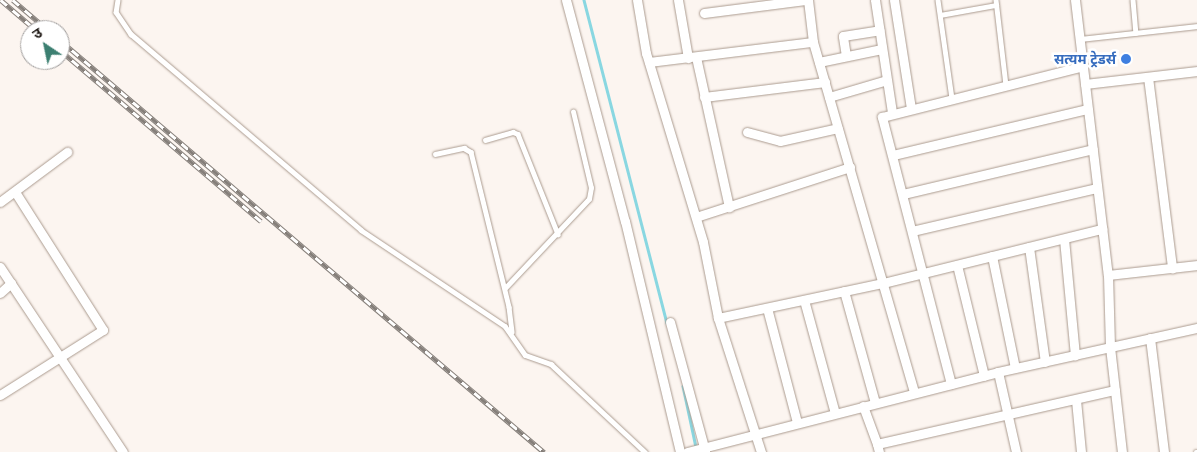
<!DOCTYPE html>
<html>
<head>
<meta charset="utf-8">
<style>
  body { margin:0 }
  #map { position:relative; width:1197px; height:452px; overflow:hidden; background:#fcf5f0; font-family:"Open Sans","Noto Sans Devanagari",sans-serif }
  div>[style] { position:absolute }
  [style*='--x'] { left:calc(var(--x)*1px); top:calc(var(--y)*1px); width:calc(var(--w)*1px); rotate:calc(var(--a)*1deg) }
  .stream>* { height:2.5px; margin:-1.25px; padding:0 1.25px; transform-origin:1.25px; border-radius:1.25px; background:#89d7e1 }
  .roads { filter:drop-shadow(0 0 1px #ab9b8f) drop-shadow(0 0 1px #ab9b8f) }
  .service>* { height:4.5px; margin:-2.25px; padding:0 2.25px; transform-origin:2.25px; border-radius:2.25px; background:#fff }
  .minor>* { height:9px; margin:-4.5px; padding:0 4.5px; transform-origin:4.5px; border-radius:4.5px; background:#fff }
  .rail>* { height:4.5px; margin-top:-2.25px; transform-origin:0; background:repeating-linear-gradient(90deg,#fff 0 8px,#857f7a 0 16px); box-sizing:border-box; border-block:1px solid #857f7a }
  .dots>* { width:14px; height:14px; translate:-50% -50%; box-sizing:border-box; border:2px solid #fff; border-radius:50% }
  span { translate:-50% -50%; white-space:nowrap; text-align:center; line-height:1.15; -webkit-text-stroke:5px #fff; paint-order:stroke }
  .shop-label { font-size:14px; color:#366cbe; font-weight:700 }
  .right { translate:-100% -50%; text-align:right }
  .north { position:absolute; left:20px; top:20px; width:50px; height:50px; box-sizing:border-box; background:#fff; border:1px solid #a4a1a0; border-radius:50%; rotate:326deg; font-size:14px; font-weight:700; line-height:20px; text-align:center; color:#1b1511 }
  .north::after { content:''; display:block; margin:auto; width:18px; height:22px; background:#3c7f71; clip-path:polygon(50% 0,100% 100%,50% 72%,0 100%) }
</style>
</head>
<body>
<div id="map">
  <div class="stream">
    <div style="--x:584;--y:0;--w:333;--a:75.6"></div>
    <div style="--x:683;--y:386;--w:62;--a:78"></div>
  </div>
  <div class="roads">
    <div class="service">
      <div style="--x:118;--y:0;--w:12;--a:99"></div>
      <div style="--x:116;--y:12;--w:27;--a:56"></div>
      <div style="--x:131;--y:34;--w:302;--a:40.4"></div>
      <div style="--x:361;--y:230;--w:173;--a:33.7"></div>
      <div style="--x:505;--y:326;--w:35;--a:55"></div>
      <div style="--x:525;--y:355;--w:28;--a:19"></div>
      <div style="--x:551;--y:364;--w:129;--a:43.1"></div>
      <div style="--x:938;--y:0;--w:99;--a:81.9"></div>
      <div style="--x:996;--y:0;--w:86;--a:83.3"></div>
      <div style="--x:1133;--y:0;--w:33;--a:85"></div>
      <div style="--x:940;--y:15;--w:57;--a:-10.1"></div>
      <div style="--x:1080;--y:39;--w:118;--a:-6.3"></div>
      <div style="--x:485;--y:140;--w:29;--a:-16"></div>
      <div style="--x:513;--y:132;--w:5;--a:22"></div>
      <div style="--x:518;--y:134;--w:108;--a:68.2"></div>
      <div style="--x:435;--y:154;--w:30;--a:-12"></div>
      <div style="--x:464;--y:148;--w:8;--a:30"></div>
      <div style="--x:471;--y:152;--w:160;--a:76.2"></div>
      <div style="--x:509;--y:307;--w:25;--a:83"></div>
      <div style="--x:505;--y:288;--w:122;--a:-46.7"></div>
      <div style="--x:589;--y:199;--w:11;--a:-80"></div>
      <div style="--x:591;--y:188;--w:78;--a:-103.3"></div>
      <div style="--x:1196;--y:452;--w:1;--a:0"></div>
    </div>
    <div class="minor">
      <div style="--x:566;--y:0;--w:229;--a:75.1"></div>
      <div style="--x:625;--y:221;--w:237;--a:76.6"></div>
      <div style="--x:637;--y:0;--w:54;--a:80.4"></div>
      <div style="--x:646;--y:53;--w:197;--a:73.2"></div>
      <div style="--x:703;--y:242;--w:77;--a:78.8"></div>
      <div style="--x:718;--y:318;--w:141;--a:72.2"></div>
      <div style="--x:678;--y:0;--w:59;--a:80.2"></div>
      <div style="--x:808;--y:0;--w:42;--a:83.2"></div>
      <div style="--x:813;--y:42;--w:365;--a:73.9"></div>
      <div style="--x:875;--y:0;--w:114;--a:81.4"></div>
      <div style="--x:894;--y:0;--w:110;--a:81.1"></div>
      <div style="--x:1075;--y:0;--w:277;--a:83.2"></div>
      <div style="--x:1108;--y:275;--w:72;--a:88.4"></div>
      <div style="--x:1110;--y:347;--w:106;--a:83.5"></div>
      <div style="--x:704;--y:13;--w:102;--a:-7.3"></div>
      <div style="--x:846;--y:56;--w:20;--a:-99"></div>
      <div style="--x:843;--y:36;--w:37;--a:-9"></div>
      <div style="--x:696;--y:57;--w:154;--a:77.6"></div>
      <div style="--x:649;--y:62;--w:165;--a:-7"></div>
      <div style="--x:819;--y:62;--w:64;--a:-11.7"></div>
      <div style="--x:1148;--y:77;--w:193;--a:82.8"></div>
      <div style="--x:1085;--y:84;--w:113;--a:-6.6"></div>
      <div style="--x:704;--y:97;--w:122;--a:-7.1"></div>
      <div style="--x:829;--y:97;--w:60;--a:-16.3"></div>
      <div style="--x:747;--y:132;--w:34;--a:15"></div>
      <div style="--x:780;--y:141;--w:59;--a:-12.6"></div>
      <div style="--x:893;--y:155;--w:200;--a:-13.3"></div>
      <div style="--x:903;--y:194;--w:195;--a:-13.3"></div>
      <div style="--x:0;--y:202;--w:84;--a:-36.7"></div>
      <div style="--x:696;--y:217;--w:162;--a:-18"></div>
      <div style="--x:912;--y:231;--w:190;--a:-13.1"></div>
      <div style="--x:1064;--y:239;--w:117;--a:84.6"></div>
      <div style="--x:1029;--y:247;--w:116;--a:82.1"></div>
      <div style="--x:992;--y:256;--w:114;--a:78.4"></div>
      <div style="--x:957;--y:265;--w:114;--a:76.3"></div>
      <div style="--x:0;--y:267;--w:222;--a:56.4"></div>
      <div style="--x:1108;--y:275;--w:90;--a:-6.4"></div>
      <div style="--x:844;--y:291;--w:116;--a:74.5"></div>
      <div style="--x:0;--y:293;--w:15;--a:-42"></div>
      <div style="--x:804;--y:300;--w:117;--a:74.7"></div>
      <div style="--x:767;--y:308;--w:118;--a:75.3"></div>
      <div style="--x:718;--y:318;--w:169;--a:-12"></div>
      <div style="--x:883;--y:283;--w:226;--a:-13.9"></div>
      <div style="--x:670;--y:322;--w:134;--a:74.8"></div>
      <div style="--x:1150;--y:338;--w:115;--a:83"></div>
      <div style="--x:998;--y:372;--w:82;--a:77.3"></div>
      <div style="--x:951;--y:384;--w:276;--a:-104.5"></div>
      <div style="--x:882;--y:117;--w:207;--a:-14.2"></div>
      <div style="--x:0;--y:395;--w:122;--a:-32.3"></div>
      <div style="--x:103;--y:330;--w:164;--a:-122.5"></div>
      <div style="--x:1076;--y:400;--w:52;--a:84.5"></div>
      <div style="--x:863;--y:406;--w:40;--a:69.8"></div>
      <div style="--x:687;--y:452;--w:321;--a:-14.4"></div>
      <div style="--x:998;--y:372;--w:204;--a:-12.5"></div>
      <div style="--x:879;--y:452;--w:8;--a:-104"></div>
      <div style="--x:877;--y:444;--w:244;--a:-12.8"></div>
    </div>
  </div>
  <div class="rail">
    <div style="--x:1;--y:0;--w:46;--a:40.6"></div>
    <div style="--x:13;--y:0;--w:46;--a:40.6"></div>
    <div style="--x:60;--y:40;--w:636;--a:40.41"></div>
    <div style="--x:60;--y:50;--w:264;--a:40.4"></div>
  </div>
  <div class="dots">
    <div style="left:1126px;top:59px;background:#3f7fe0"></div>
  </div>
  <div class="shop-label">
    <span class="right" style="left:1116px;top:59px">सत्यम ट्रेडर्स</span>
  </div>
  <div class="north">उ</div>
</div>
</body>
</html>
